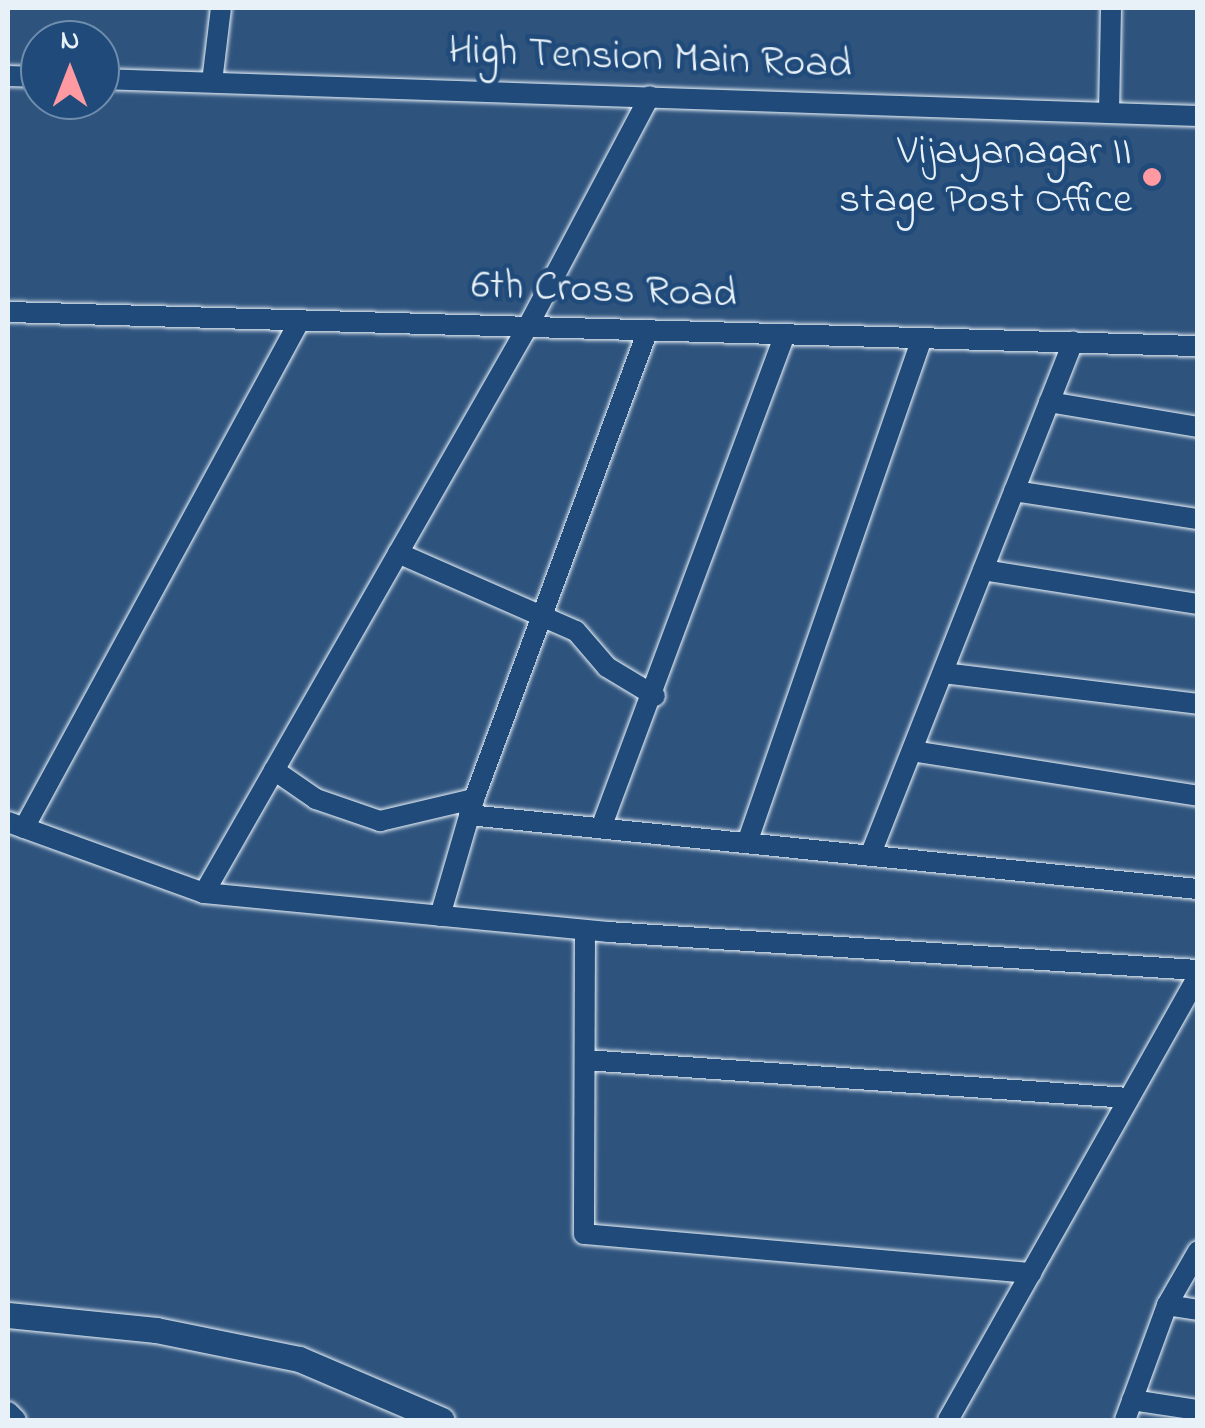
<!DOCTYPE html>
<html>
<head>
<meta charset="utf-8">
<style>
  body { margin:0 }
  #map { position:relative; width:1205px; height:1428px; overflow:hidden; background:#2e537d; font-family:"Indie Flower",sans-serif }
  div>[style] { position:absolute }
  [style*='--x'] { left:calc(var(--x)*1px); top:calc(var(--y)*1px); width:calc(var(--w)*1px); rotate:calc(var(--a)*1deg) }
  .roads { filter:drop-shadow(0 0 2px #e8f1f8) drop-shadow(0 0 2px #e8f1f8) }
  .minor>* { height:20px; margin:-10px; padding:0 10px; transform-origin:10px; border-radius:10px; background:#1f4a7a }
  .tertiary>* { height:25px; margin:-12.5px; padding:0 12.5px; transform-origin:12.5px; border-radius:12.5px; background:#1f4a7a }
  .dots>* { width:28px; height:28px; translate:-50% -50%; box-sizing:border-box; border:5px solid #1f4a7a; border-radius:50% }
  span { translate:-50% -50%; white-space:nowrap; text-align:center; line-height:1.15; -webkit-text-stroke:9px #1f4a7a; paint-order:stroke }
  .street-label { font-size:42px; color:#e8f1f8 }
  .poi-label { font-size:42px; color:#e8f1f8 }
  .right { translate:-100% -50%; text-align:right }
  .frame { position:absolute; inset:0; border:10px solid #e8f1f8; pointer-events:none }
  .north { position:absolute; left:20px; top:20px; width:100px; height:100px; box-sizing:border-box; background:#1f4a7a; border:2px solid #6f8dac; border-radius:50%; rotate:0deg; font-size:28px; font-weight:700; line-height:40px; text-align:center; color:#e8f1f8 }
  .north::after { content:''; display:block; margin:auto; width:35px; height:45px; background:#ff9aa2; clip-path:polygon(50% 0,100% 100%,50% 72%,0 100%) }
</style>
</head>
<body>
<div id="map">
  <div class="roads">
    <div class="minor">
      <div style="--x:8;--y:76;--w:32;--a:2"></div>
      <div style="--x:100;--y:79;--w:1099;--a:1.93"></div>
      <div style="--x:212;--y:82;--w:75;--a:-83.1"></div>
      <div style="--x:1109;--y:113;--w:105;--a:-88.9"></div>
      <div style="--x:8;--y:312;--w:1190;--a:1.64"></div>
      <div style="--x:1049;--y:402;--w:151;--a:9.5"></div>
      <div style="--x:1014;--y:491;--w:186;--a:8.7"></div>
      <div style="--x:398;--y:553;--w:194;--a:23.7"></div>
      <div style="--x:576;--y:631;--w:48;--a:49.3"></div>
      <div style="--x:607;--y:667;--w:56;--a:31.1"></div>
      <div style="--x:983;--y:570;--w:218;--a:9"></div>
      <div style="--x:943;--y:673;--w:257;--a:6.9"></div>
      <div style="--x:912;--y:751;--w:290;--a:8.9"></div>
      <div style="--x:274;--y:770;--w:51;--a:34.6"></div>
      <div style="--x:316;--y:799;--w:68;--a:19"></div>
      <div style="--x:380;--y:821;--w:97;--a:-13.2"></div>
      <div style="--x:469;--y:815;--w:733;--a:5.8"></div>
      <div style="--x:8;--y:822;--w:208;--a:19.9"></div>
      <div style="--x:204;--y:893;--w:406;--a:5.5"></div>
      <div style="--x:608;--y:932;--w:591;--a:3.69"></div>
      <div style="--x:24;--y:828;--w:578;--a:-61.48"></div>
      <div style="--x:601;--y:828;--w:527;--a:-69.57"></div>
      <div style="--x:747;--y:843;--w:534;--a:-70.89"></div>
      <div style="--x:870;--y:856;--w:553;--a:-68.45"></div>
      <div style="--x:204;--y:893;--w:653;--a:-60.26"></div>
      <div style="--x:528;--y:326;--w:260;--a:-62.1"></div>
      <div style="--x:440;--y:916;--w:122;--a:-73.8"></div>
      <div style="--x:474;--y:799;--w:500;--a:-69.65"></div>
      <div style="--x:585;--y:930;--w:304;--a:90.2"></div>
      <div style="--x:584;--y:1234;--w:449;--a:5"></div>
      <div style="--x:585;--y:1060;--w:545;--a:4"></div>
      <div style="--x:1167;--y:1305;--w:31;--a:9"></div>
      <div style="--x:1132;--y:1400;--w:67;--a:8.6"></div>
      <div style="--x:8;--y:1412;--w:11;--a:45"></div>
      <div style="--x:948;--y:1420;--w:510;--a:-60.62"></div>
      <div style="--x:1125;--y:1420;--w:122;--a:-69.9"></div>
      <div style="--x:1167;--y:1305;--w:62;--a:-60.1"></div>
    </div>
    <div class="tertiary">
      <div style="--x:8;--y:1315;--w:149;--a:5.8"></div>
      <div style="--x:156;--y:1330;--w:146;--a:11.5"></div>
      <div style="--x:299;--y:1359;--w:155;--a:23.1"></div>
    </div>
  </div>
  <div class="dots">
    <div style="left:1152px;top:177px;background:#ff9aa2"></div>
  </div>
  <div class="street-label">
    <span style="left:650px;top:59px;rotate:2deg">High Tension Main Road</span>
    <span style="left:604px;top:291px;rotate:2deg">6th Cross Road</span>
  </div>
  <div class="poi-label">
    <span class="right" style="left:1132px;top:177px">Vijayanagar II<br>stage Post Office</span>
  </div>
  <div class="frame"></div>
  <div class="north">N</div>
</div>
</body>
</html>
